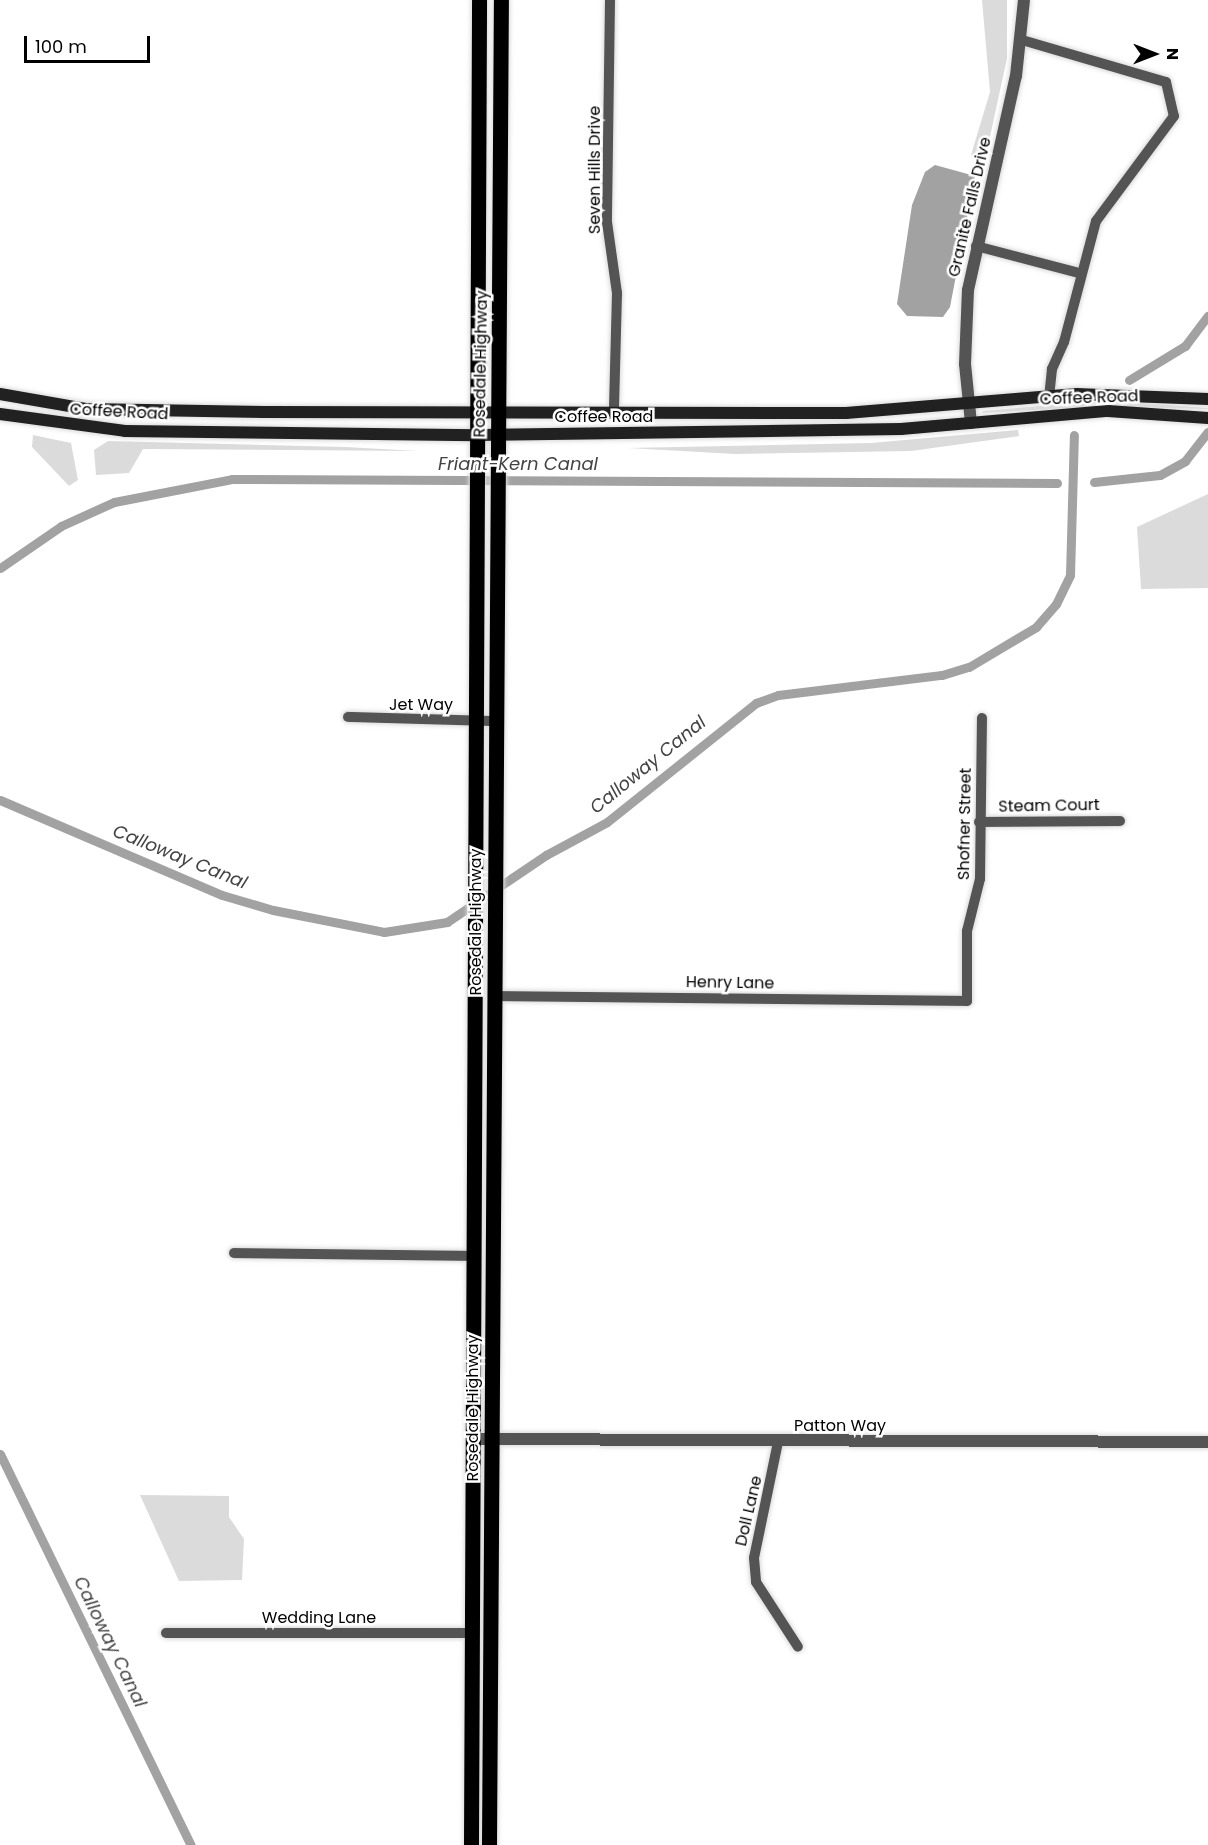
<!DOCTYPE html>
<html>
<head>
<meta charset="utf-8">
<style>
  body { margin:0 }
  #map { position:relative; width:1208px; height:1845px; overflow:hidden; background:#fff; font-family:Poppins,sans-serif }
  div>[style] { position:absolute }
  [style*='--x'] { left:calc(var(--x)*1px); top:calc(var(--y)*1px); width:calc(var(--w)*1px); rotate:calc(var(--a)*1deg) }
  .green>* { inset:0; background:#dbdbdb }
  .water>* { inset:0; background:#a2a2a2 }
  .canal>* { height:9px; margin:-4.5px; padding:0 4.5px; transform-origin:4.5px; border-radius:4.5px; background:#a2a2a2 }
  .roads { filter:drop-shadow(0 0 2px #dbdbdb) drop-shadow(0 0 2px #dbdbdb) }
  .minor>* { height:10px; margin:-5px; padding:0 5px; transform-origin:5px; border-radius:5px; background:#545454 }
  .tertiary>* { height:12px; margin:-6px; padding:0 6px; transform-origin:6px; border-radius:6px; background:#545454 }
  .secondary>* { height:12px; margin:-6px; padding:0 6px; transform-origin:6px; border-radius:6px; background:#212121 }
  .primary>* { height:15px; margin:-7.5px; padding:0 7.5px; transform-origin:7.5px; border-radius:7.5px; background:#000 }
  span { translate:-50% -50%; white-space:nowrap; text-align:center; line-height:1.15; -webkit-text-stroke:5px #fff; paint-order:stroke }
  .street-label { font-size:16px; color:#000 }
  .water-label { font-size:18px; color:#434343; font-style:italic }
  .north { position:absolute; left:1124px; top:24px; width:60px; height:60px; -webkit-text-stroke:4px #fff; paint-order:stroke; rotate:90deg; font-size:16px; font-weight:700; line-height:24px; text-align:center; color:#000 }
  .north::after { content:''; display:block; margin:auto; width:21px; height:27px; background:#000; clip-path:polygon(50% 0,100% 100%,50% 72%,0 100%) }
  .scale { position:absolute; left:24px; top:36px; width:126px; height:27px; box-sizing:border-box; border:3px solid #000; border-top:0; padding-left:8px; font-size:18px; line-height:21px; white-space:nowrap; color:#000; -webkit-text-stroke:4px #fff; paint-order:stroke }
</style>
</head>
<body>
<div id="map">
  <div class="green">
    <div style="clip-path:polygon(982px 0,1007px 0,1007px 58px,988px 146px,979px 158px,971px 155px,990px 92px)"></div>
    <div style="clip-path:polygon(1086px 402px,1086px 407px,982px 413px,983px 411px)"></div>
    <div style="clip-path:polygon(1124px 402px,1208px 408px,1208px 409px,1123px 407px)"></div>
    <div style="clip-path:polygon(1018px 430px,1019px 436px,911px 451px,735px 454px,628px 448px,871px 443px)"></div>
    <div style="clip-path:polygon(33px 435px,71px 443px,78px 480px,69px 486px,32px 447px)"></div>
    <div style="clip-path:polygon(108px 441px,346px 447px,418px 451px,143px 449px,129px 473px,96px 475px,94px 450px)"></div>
    <div style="clip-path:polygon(1208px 494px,1208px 588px,1141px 589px,1137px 527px)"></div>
    <div style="clip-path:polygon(140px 1495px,229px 1496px,229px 1517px,244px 1539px,242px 1580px,179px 1581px)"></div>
  </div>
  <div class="water">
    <div style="clip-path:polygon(935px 165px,975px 176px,950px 307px,943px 317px,907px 316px,897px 304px,912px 205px,925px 172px)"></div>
  </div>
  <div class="canal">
    <div style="--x:1129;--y:380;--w:66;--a:-31.3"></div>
    <div style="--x:1185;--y:346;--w:38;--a:-53"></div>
    <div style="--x:1094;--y:482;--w:66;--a:-6.1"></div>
    <div style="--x:1160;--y:475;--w:29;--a:-29"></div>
    <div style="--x:1185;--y:461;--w:37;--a:-52"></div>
    <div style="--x:0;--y:568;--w:74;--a:-34.5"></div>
    <div style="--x:61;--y:526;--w:58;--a:-24.4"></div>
    <div style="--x:114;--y:502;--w:120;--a:-11"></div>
    <div style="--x:232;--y:479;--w:825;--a:0.28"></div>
    <div style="--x:0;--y:800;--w:241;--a:23.2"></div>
    <div style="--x:222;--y:895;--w:53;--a:16.4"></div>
    <div style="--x:273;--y:910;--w:113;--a:11.2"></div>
    <div style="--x:384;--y:932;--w:64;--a:-9"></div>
    <div style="--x:447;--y:922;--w:120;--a:-34.1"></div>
    <div style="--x:546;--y:855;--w:69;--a:-28.4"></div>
    <div style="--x:607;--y:822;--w:191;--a:-38.6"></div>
    <div style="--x:756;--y:703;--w:23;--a:-20"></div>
    <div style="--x:778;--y:695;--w:165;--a:-7"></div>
    <div style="--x:942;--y:675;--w:28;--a:-17"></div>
    <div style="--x:969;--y:667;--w:78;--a:-30.8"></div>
    <div style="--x:1036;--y:627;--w:30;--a:-49"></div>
    <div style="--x:1056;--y:604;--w:32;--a:-64"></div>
    <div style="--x:1070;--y:575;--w:140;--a:-88.4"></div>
    <div style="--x:0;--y:1454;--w:435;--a:64"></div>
  </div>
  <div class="roads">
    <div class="minor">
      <div style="--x:610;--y:0;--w:222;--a:90.8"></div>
      <div style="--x:607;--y:222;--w:72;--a:82"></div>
      <div style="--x:617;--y:293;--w:118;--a:91.5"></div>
      <div style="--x:1022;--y:40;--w:150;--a:16.3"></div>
      <div style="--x:1166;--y:82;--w:35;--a:77"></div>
      <div style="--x:1174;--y:116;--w:131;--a:126.6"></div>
      <div style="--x:1096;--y:221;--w:125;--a:104.8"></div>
      <div style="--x:1064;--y:342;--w:30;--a:114"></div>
      <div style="--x:1052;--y:369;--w:27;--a:96"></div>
      <div style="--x:976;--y:246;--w:106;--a:14.7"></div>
      <div style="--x:348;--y:717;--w:147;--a:1.6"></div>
      <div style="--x:979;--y:822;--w:141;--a:-0.4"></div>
      <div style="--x:494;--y:996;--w:473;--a:0.6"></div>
      <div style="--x:967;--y:1001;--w:70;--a:-90"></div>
      <div style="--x:967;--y:931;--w:54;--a:-76"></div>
      <div style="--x:980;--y:879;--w:161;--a:-89.3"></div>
      <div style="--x:234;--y:1253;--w:240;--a:0.7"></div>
      <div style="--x:778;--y:1442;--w:118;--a:101.7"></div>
      <div style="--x:754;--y:1558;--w:24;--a:85"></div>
      <div style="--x:756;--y:1582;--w:77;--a:57.1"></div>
      <div style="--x:166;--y:1633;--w:306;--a:0"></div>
    </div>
    <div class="tertiary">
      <div style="--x:971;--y:423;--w:59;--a:-95.8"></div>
      <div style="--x:965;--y:364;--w:74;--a:-87.7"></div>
      <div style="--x:968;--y:290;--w:219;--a:-77.4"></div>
      <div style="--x:1016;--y:76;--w:76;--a:-84"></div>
      <div style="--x:473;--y:1439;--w:735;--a:0.23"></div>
    </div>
    <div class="secondary">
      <div style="--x:0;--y:394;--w:87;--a:9.9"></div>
      <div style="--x:86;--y:409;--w:178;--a:1"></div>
      <div style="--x:264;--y:412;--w:582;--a:0.1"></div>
      <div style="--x:846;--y:413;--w:231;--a:-4.7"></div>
      <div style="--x:1076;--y:394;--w:132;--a:2.2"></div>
      <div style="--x:0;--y:414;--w:126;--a:7.7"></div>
      <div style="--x:125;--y:431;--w:352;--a:0.7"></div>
      <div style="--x:477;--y:435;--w:424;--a:-0.8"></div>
      <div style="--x:901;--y:429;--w:208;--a:-5"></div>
      <div style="--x:1108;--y:411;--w:100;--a:4"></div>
    </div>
    <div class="primary">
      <div style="--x:471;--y:1845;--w:1845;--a:-89.75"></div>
      <div style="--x:489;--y:1845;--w:1845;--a:-89.63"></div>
    </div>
  </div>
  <div class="street-label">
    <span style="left:595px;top:170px;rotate:-90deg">Seven Hills Drive</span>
    <span style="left:970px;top:207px;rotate:-77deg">Granite Falls Drive</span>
    <span style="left:481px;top:364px;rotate:-89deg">Rosedale Highway</span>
    <span style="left:1089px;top:398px;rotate:-2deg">Coffee Road</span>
    <span style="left:119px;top:412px;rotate:3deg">Coffee Road</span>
    <span style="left:604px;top:417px">Coffee Road</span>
    <span style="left:421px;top:705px">Jet Way</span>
    <span style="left:1049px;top:806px;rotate:-1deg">Steam Court</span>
    <span style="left:965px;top:824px;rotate:-89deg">Shofner Street</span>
    <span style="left:476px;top:922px;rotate:-90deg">Rosedale Highway</span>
    <span style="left:730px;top:983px;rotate:1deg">Henry Lane</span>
    <span style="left:473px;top:1408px;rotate:-90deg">Rosedale Highway</span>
    <span style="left:840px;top:1426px">Patton Way</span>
    <span style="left:749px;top:1511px;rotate:-77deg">Doll Lane</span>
    <span style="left:319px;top:1618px">Wedding Lane</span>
  </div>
  <div class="water-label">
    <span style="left:518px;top:464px">Friant-Kern Canal</span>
    <span style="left:648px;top:765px;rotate:-39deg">Calloway Canal</span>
    <span style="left:180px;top:857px;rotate:22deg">Calloway Canal</span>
    <span style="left:110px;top:1642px;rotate:64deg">Calloway Canal</span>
  </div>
  <div class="north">N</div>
  <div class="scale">100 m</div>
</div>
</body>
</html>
